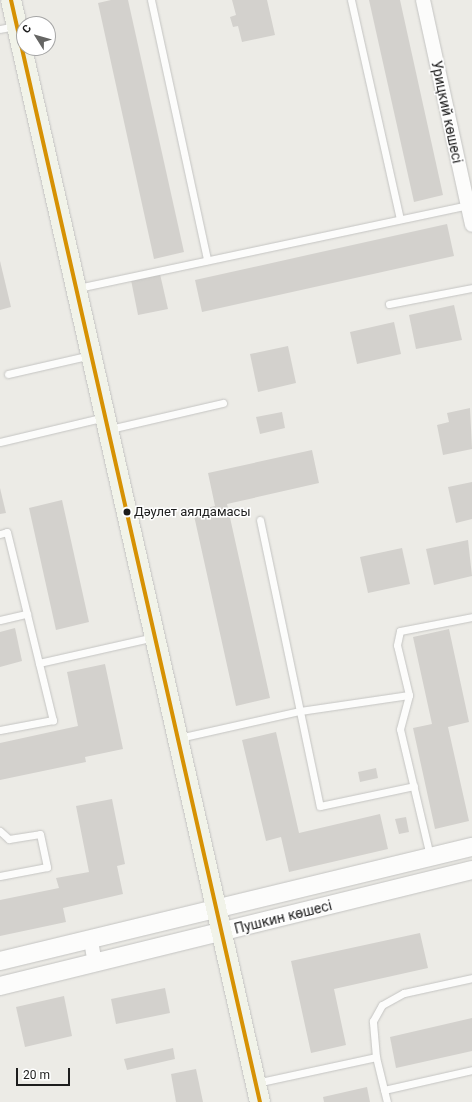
<!DOCTYPE html>
<html>
<head>
<meta charset="utf-8">
<style>
  body { margin:0 }
  #map { position:relative; width:472px; height:1102px; overflow:hidden; background:#ecebe6; font-family:Roboto,sans-serif }
  div>[style] { position:absolute }
  [style*='--x'] { left:calc(var(--x)*1px); top:calc(var(--y)*1px); width:calc(var(--w)*1px); rotate:calc(var(--a)*1deg) }
  .building>* { inset:0; background:#d3d1cd }
  .roads { filter:drop-shadow(0 0 1px #c4c4c2) drop-shadow(0 0 1px #c4c4c2) }
  .service>* { height:7px; margin:-3.5px; padding:0 3.5px; transform-origin:3.5px; border-radius:3.5px; background:#fcfcfb }
  .minor>* { height:14px; margin:-7px; padding:0 7px; transform-origin:7px; border-radius:7px; background:#fcfcfb }
  .tertiary>* { height:18px; margin:-9px; padding:0 9px; transform-origin:9px; border-radius:9px; background:#fcfcfb }
  .secondary>* { height:20px; margin:-10px; padding:0 10px; transform-origin:10px; border-radius:10px; background:#f1f3e9 }
  .bus-1>* { height:4px; margin:-2px; padding:0 2px; transform-origin:2px; border-radius:2px; background:#d69104 }
  .dots>* { width:11px; height:11px; translate:-50% -50%; box-sizing:border-box; border:2px solid #fff; border-radius:50% }
  span { translate:-50% -50%; white-space:nowrap; text-align:center; line-height:1.15; -webkit-text-stroke:3px #fff; paint-order:stroke }
  .bus-label { font-size:13px; color:#1d1d1d }
  .left { translate:0 -50%; text-align:left }
  .street-label { font-size:14px; color:#1d1d1d }
  .north { position:absolute; left:16px; top:16px; width:40px; height:40px; box-sizing:border-box; background:#fff; border:1px solid #a5a5a5; border-radius:50%; rotate:307deg; font-size:11px; font-weight:700; line-height:16px; text-align:center; color:#1d1d1d }
  .north::after { content:''; display:block; margin:auto; width:14px; height:18px; background:#656563; clip-path:polygon(50% 0,100% 100%,50% 72%,0 100%) }
  .scale { position:absolute; left:16px; top:1068px; width:54px; height:18px; box-sizing:border-box; border:2px solid #1d1d1d; border-top:0; padding-left:5px; font-size:12px; line-height:14px; white-space:nowrap; color:#1d1d1d; -webkit-text-stroke:3px #fff; paint-order:stroke }
</style>
</head>
<body>
<div id="map">
  <div class="building">
    <div style="clip-path:polygon(111px 0,128px 0,184px 252px,154px 259px,98px 3px)"></div>
    <div style="clip-path:polygon(232px 0,267px 0,275px 35px,242px 42px,238px 26px,233px 27px,230px 17px,236px 15px)"></div>
    <div style="clip-path:polygon(369px 0,400px 0,443px 195px,414px 202px)"></div>
    <div style="clip-path:polygon(447px 224px,454px 256px,202px 312px,195px 280px)"></div>
    <div style="clip-path:polygon(0 261px,11px 307px,0 310px)"></div>
    <div style="clip-path:polygon(160px 274px,168px 309px,138px 315px,131px 280px)"></div>
    <div style="clip-path:polygon(454px 305px,462px 340px,416px 349px,409px 315px)"></div>
    <div style="clip-path:polygon(394px 322px,401px 354px,357px 364px,350px 332px)"></div>
    <div style="clip-path:polygon(288px 346px,296px 383px,258px 392px,250px 354px)"></div>
    <div style="clip-path:polygon(470px 408px,472px 449px,443px 455px,437px 425px,449px 422px,447px 413px)"></div>
    <div style="clip-path:polygon(282px 412px,285px 428px,260px 434px,256px 417px)"></div>
    <div style="clip-path:polygon(312px 450px,319px 483px,227px 504px,270px 698px,236px 706px,193px 511px,215px 506px,208px 473px)"></div>
    <div style="clip-path:polygon(472px 482px,472px 519px,456px 523px,448px 487px)"></div>
    <div style="clip-path:polygon(0 488px,6px 513px,0 514px)"></div>
    <div style="clip-path:polygon(62px 500px,89px 622px,56px 630px,29px 508px)"></div>
    <div style="clip-path:polygon(468px 540px,472px 576px,434px 585px,426px 549px)"></div>
    <div style="clip-path:polygon(402px 548px,410px 584px,368px 593px,360px 557px)"></div>
    <div style="clip-path:polygon(15px 628px,22px 661px,0 667px,0 632px)"></div>
    <div style="clip-path:polygon(449px 629px,469px 722px,448px 727px,469px 821px,435px 829px,413px 728px,432px 724px,413px 637px)"></div>
    <div style="clip-path:polygon(105px 664px,123px 749px,85px 757px,86px 762px,0 780px,0 743px,78px 726px,67px 672px)"></div>
    <div style="clip-path:polygon(276px 732px,299px 833px,380px 814px,388px 849px,289px 872px,281px 837px,266px 841px,242px 740px)"></div>
    <div style="clip-path:polygon(376px 768px,378px 778px,360px 782px,358px 772px)"></div>
    <div style="clip-path:polygon(112px 799px,125px 864px,117px 866px,123px 894px,63px 908px,66px 922px,0 936px,0 900px,59px 888px,56px 878px,89px 872px,76px 806px)"></div>
    <div style="clip-path:polygon(406px 817px,409px 832px,399px 834px,395px 819px)"></div>
    <div style="clip-path:polygon(420px 933px,428px 968px,334px 989px,346px 1045px,311px 1053px,291px 961px)"></div>
    <div style="clip-path:polygon(165px 988px,170px 1013px,116px 1024px,111px 999px)"></div>
    <div style="clip-path:polygon(64px 996px,72px 1036px,25px 1047px,16px 1007px)"></div>
    <div style="clip-path:polygon(472px 1018px,472px 1051px,396px 1068px,390px 1037px)"></div>
    <div style="clip-path:polygon(173px 1048px,175px 1059px,127px 1070px,124px 1059px)"></div>
    <div style="clip-path:polygon(196px 1069px,203px 1102px,176px 1102px,171px 1074px)"></div>
    <div style="clip-path:polygon(367px 1087px,370px 1102px,324px 1102px,323px 1097px)"></div>
  </div>
  <div class="roads">
    <div class="service">
      <div style="--x:151;--y:0;--w:266;--a:77.8"></div>
      <div style="--x:351;--y:0;--w:224;--a:77.4"></div>
      <div style="--x:0;--y:29;--w:16;--a:-11"></div>
      <div style="--x:78;--y:288;--w:398;--a:-12"></div>
      <div style="--x:389;--y:304;--w:85;--a:-10.9"></div>
      <div style="--x:8;--y:374;--w:85;--a:-12.9"></div>
      <div style="--x:110;--y:429;--w:116;--a:-13"></div>
      <div style="--x:0;--y:442;--w:108;--a:-13.4"></div>
      <div style="--x:260;--y:520;--w:292;--a:78.2"></div>
      <div style="--x:320;--y:806;--w:96;--a:-12"></div>
      <div style="--x:0;--y:534;--w:7;--a:-16"></div>
      <div style="--x:7;--y:532;--w:194;--a:76.3"></div>
      <div style="--x:53;--y:720;--w:54;--a:169.3"></div>
      <div style="--x:0;--y:620;--w:28;--a:-13"></div>
      <div style="--x:39;--y:663;--w:118;--a:-12.7"></div>
      <div style="--x:179;--y:738;--w:124;--a:-12.6"></div>
      <div style="--x:300;--y:711;--w:110;--a:-8.4"></div>
      <div style="--x:0;--y:831;--w:12;--a:42"></div>
      <div style="--x:9;--y:839;--w:31;--a:-9"></div>
      <div style="--x:40;--y:834;--w:34;--a:78"></div>
      <div style="--x:47;--y:867;--w:48;--a:169.2"></div>
      <div style="--x:430;--y:856;--w:130;--a:-103.3"></div>
      <div style="--x:400;--y:729;--w:35;--a:-75"></div>
      <div style="--x:409;--y:695;--w:51;--a:-103.5"></div>
      <div style="--x:397;--y:645;--w:14;--a:-78"></div>
      <div style="--x:400;--y:631;--w:73;--a:-11"></div>
      <div style="--x:376;--y:1057;--w:46;--a:76.3"></div>
      <div style="--x:256;--y:1083;--w:123;--a:-12.2"></div>
      <div style="--x:376;--y:1057;--w:36;--a:-95"></div>
      <div style="--x:373;--y:1021;--w:18;--a:-61"></div>
      <div style="--x:382;--y:1005;--w:25;--a:-29"></div>
      <div style="--x:404;--y:993;--w:70;--a:-12.4"></div>
      <div style="--x:384;--y:1090;--w:90;--a:-12.8"></div>
    </div>
    <div class="minor">
      <div style="--x:423;--y:0;--w:230;--a:77.7"></div>
      <div style="--x:91;--y:941;--w:22;--a:80"></div>
    </div>
    <div class="tertiary">
      <div style="--x:0;--y:961;--w:486;--a:-13.6"></div>
      <div style="--x:0;--y:986;--w:486;--a:-13.8"></div>
    </div>
    <div class="secondary">
      <div style="--x:11;--y:0;--w:1130;--a:77.27"></div>
    </div>
  </div>
  <div class="bus-1">
    <div style="--x:11;--y:0;--w:1130;--a:77.27"></div>
  </div>
  <div class="dots">
    <div style="left:127px;top:512px;background:#1d1d1d"></div>
  </div>
  <div class="bus-label">
    <span class="left" style="left:134px;top:512px">Дәулет аялдамасы</span>
  </div>
  <div class="street-label">
    <span style="left:447px;top:112px;rotate:78deg">Урицкий көшесі</span>
    <span style="left:283px;top:917px;rotate:-14deg">Пушкин көшесі</span>
  </div>
  <div class="north">С</div>
  <div class="scale">20 m</div>
</div>
</body>
</html>
